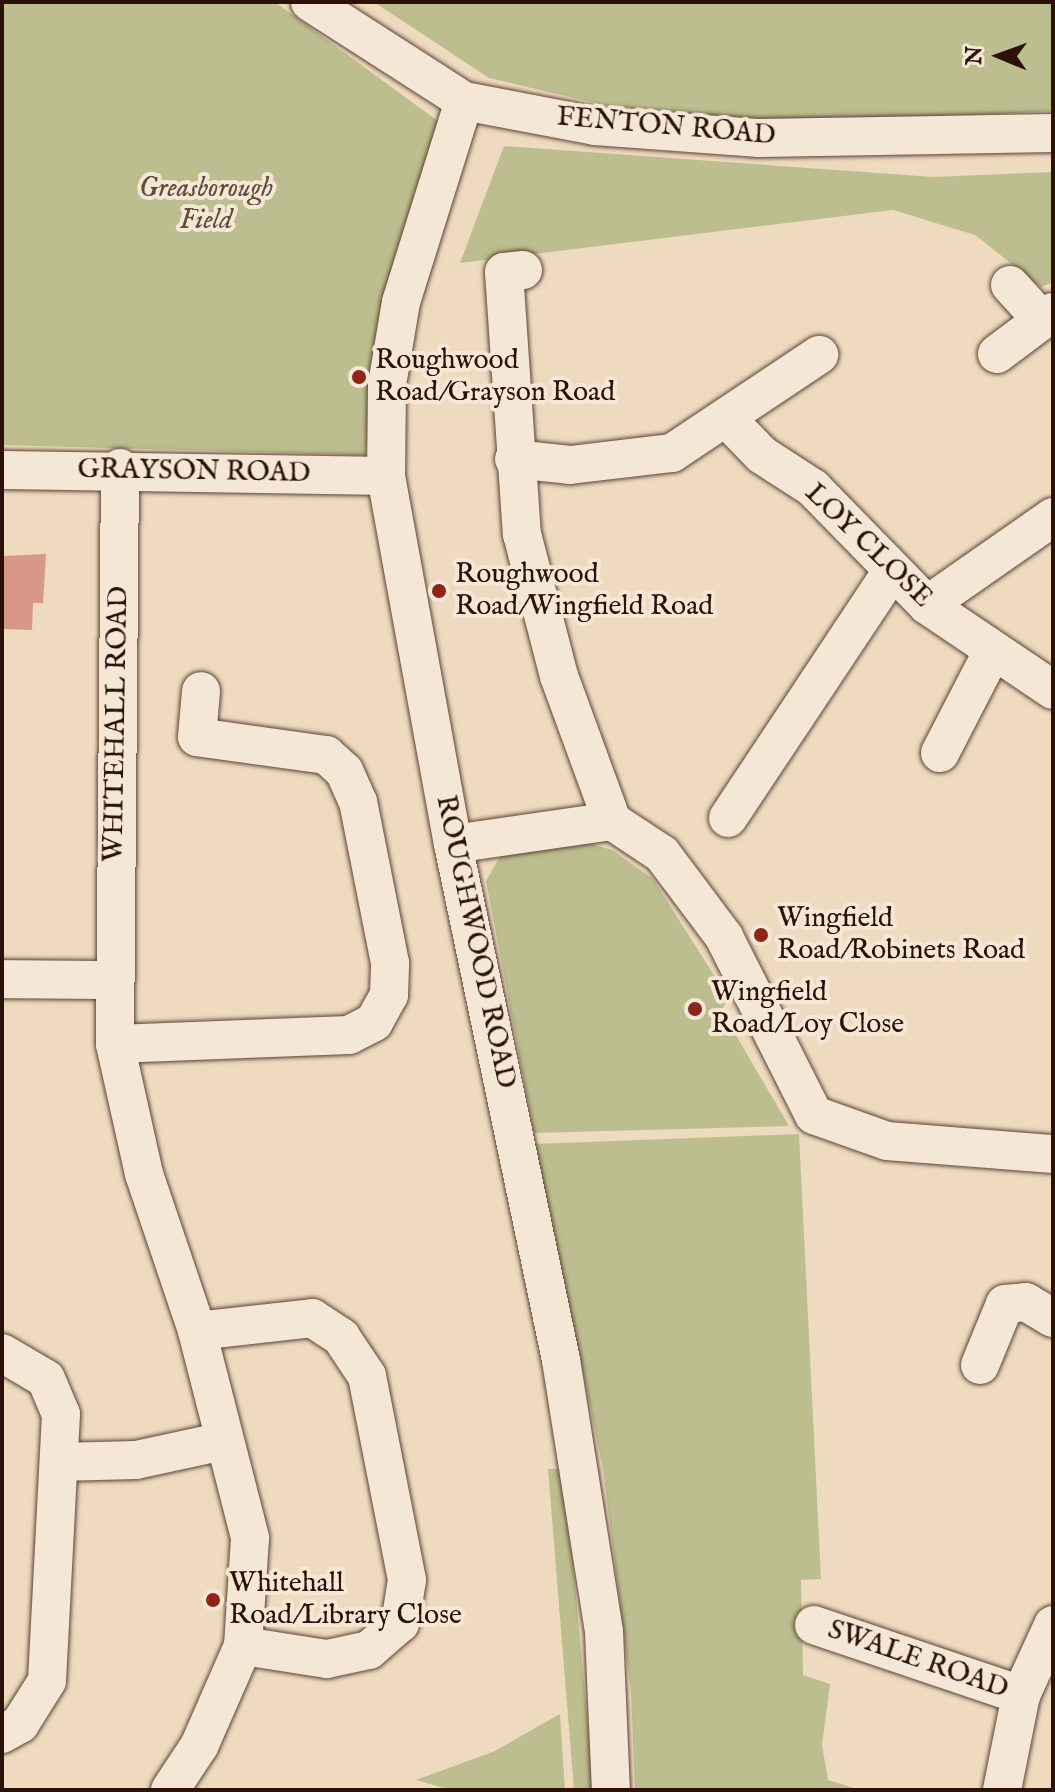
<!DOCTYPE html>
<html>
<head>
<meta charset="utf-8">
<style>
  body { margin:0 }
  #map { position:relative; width:1055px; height:1792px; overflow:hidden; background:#eedabe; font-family:"IM FELL English",serif }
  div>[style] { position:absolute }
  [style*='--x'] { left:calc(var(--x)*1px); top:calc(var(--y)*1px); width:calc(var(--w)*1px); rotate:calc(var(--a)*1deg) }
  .green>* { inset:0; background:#bcbe8f }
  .building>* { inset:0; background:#d99787 }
  .roads { filter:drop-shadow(0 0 2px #5c4335) drop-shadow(0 0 2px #5c4335) }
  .minor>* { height:38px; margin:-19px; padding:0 19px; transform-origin:19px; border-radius:19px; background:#f4e7d5 }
  .dots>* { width:22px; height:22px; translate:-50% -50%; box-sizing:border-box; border:4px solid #f4e7d5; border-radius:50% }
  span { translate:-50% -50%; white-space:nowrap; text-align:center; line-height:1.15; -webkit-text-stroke:8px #f4e7d5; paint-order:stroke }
  .street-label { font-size:28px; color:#2b1107 }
  .park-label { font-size:28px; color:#5e4e37; font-style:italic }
  .poi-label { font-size:28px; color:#2b1107 }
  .left { translate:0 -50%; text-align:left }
  .frame { position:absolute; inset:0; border:4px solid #2b1107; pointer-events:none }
  .north { position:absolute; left:959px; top:16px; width:80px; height:80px; -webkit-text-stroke:6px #f4e7d5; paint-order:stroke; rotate:271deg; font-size:22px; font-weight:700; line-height:32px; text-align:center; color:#2b1107 }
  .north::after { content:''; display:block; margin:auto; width:28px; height:36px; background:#2b1107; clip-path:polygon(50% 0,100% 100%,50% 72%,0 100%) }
</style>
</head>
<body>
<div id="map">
  <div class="green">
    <div style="clip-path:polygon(2px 2px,275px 2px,442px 124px,381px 329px,365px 455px,2px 445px)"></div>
    <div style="clip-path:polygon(374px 2px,1053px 2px,1053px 111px,796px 123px,642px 114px,489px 78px)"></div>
    <div style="clip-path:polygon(504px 146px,933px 177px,1053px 172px,1053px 282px,1041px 287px,975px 235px,893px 210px,460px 263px)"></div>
    <div style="clip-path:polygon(585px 842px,612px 850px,653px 879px,729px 999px,716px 1017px,724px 1035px,734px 1032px,789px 1126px,534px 1133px,486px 881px,501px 855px)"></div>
    <div style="clip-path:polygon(799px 1134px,821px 1579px,801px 1580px,803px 1675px,830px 1684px,822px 1745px,828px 1780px,860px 1790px,635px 1790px,631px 1692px,603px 1469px,535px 1144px)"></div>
    <div style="clip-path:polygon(548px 1469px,559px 1469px,573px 1565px,594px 1790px,574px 1790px)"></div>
    <div style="clip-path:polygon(560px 1714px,565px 1790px,451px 1790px,416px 1780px,495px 1751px)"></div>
  </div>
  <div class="building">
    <div style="clip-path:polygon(46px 554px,43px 603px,33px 603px,32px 630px,2px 629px,2px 556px)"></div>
  </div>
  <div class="roads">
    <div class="minor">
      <div style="--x:310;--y:2;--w:183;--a:32.7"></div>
      <div style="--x:464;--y:101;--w:133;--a:10.8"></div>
      <div style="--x:595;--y:126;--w:165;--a:4.2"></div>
      <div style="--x:760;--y:138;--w:293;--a:-1"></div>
      <div style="--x:464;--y:101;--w:211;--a:107.4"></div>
      <div style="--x:401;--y:302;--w:84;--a:99.6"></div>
      <div style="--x:387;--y:385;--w:91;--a:90.6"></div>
      <div style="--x:386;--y:476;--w:374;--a:79.7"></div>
      <div style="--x:453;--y:844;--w:527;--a:78.18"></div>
      <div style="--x:561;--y:1360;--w:275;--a:81"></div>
      <div style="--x:604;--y:1632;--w:158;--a:87.5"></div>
      <div style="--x:523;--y:270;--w:19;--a:174"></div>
      <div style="--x:504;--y:272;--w:263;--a:86.1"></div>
      <div style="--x:522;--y:534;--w:147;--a:75.4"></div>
      <div style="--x:559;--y:676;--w:154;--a:69.9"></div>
      <div style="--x:1010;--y:285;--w:47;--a:47.6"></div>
      <div style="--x:997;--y:354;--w:70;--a:-36.9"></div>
      <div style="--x:729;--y:421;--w:47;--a:45.9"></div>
      <div style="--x:762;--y:455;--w:61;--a:32.9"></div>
      <div style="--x:813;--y:488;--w:163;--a:45.7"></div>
      <div style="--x:927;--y:605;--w:152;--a:34"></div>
      <div style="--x:514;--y:459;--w:56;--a:6.1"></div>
      <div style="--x:570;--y:465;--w:103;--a:-6.7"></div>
      <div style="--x:672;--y:453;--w:177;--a:-33.7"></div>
      <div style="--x:120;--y:468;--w:576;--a:90.5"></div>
      <div style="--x:115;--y:1044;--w:133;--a:77.4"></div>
      <div style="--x:144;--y:1174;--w:166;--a:71.3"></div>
      <div style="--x:197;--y:1331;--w:214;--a:75.6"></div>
      <div style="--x:250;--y:1538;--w:108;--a:93.7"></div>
      <div style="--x:243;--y:1646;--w:109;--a:113.7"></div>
      <div style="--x:199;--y:1746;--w:53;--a:123.4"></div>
      <div style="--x:2;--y:470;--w:384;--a:0.9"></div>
      <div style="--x:927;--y:605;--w:154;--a:-34.9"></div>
      <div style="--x:940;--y:753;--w:111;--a:-62.7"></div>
      <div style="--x:728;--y:818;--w:293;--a:-56.4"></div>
      <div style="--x:453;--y:844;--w:161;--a:-8.2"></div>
      <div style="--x:612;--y:821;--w:60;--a:33.4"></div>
      <div style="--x:662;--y:854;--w:104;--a:53.2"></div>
      <div style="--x:724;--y:937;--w:199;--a:63.2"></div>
      <div style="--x:814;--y:1115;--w:77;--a:19.6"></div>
      <div style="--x:887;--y:1141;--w:167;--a:4.5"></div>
      <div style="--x:2;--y:979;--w:112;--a:0.5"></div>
      <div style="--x:115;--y:1044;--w:234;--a:-2.2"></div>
      <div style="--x:349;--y:1035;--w:28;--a:-27"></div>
      <div style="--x:374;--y:1022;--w:31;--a:-61"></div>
      <div style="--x:389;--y:995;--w:32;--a:-88"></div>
      <div style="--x:390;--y:963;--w:164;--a:-101.2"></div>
      <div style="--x:358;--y:802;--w:34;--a:-114"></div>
      <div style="--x:344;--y:771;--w:24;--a:-138"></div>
      <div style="--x:326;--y:755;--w:130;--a:-172.1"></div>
      <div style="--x:197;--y:737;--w:46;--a:-85"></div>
      <div style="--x:197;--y:1331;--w:116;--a:-6.4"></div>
      <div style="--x:312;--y:1318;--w:35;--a:33"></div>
      <div style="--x:341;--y:1337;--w:47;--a:56.3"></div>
      <div style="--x:367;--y:1376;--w:208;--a:78.9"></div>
      <div style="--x:407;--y:1580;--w:44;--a:99.2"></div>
      <div style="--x:400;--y:1623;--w:41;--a:138.9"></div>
      <div style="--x:369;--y:1650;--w:43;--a:167.9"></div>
      <div style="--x:327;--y:1659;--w:85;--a:-171.2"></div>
      <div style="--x:2;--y:1353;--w:51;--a:30.6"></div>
      <div style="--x:46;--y:1379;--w:38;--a:67"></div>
      <div style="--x:61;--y:1414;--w:267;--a:93"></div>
      <div style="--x:47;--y:1681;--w:51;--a:122.1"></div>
      <div style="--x:20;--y:1724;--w:21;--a:151"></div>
      <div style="--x:980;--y:1365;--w:66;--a:-67.7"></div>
      <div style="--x:1005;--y:1304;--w:21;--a:-5"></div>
      <div style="--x:1026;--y:1302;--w:31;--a:31"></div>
      <div style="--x:59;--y:1462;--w:77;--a:-1.5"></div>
      <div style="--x:136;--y:1460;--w:90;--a:-12.2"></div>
      <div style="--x:814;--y:1625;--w:219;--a:18.7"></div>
      <div style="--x:1002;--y:1790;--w:97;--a:-78.7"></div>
      <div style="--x:1021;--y:1695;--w:77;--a:-65.4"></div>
    </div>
  </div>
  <div class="dots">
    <div style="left:359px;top:377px;background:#8f2418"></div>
    <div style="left:439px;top:591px;background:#8f2418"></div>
    <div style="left:761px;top:935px;background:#8f2418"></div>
    <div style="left:695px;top:1009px;background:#8f2418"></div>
    <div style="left:213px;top:1600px;background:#8f2418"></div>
  </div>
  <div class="street-label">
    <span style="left:666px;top:127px;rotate:5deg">FENTON ROAD</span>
    <span style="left:194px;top:472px;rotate:1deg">GRAYSON ROAD</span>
    <span style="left:868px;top:546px;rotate:44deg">LOY CLOSE</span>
    <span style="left:117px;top:724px;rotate:-89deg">WHITEHALL ROAD</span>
    <span style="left:475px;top:942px;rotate:78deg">ROUGHWOOD ROAD</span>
    <span style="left:918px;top:1660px;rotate:19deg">SWALE ROAD</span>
  </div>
  <div class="park-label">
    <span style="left:206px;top:205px">Greasborough<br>Field</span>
  </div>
  <div class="poi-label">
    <span class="left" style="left:375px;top:377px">Roughwood<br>Road/Grayson Road</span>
    <span class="left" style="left:455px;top:591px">Roughwood<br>Road/Wingfield Road</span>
    <span class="left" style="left:777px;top:935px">Wingfield<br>Road/Robinets Road</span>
    <span class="left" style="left:711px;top:1009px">Wingfield<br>Road/Loy Close</span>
    <span class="left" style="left:229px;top:1600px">Whitehall<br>Road/Library Close</span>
  </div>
  <div class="frame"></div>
  <div class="north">N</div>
</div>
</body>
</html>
